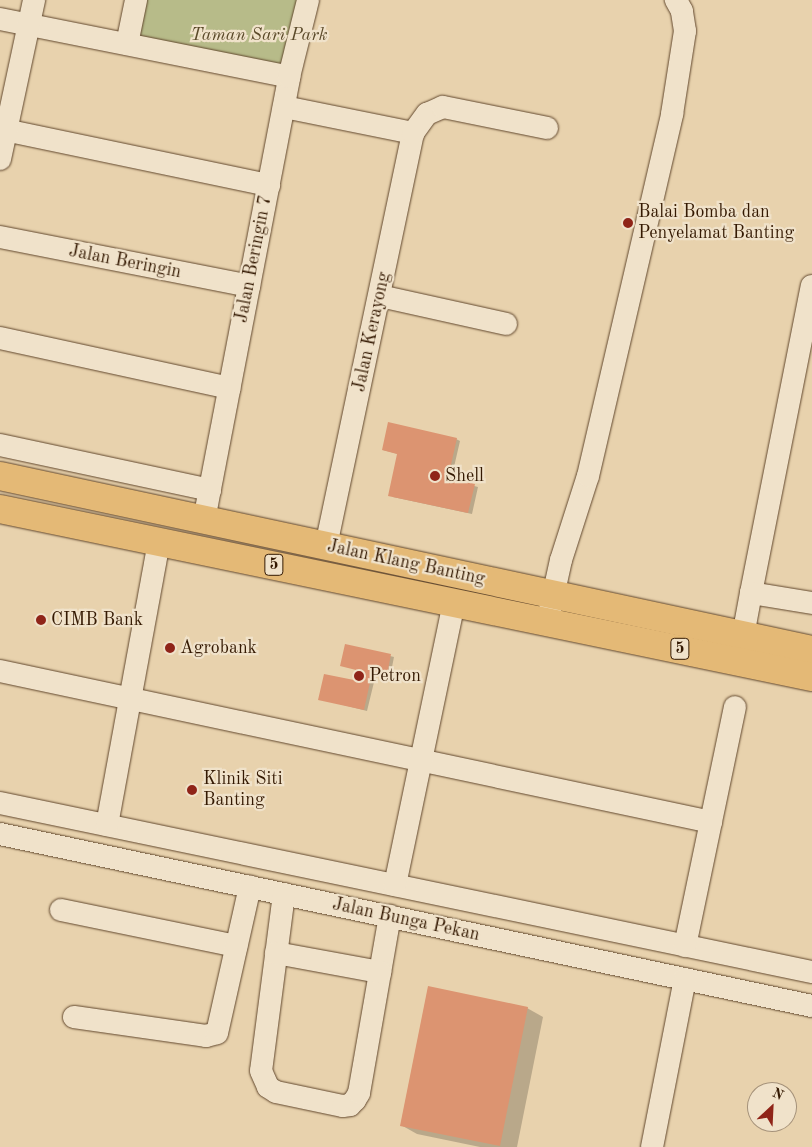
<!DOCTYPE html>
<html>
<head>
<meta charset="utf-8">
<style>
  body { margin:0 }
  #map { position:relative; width:812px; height:1147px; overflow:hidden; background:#e8d2ad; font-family:"Old Standard TT",serif }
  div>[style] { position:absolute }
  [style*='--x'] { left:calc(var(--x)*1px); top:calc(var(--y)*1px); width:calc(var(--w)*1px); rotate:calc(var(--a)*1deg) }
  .green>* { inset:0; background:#b7bb89 }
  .shadow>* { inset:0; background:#0003 }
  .building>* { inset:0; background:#dc9471 }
  .roads { filter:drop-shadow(0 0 1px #61472d) drop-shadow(0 0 1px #61472d) }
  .minor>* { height:22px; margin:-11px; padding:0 11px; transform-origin:11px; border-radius:11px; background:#f0e2ca }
  .highway>* { height:28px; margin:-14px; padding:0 14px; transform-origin:14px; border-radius:14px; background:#e4b976 }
  .dots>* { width:14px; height:14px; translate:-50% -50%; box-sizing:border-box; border:2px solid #f0e2ca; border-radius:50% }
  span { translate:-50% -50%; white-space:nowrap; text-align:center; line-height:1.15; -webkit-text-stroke:4.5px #f0e2ca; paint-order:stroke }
  .shield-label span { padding:1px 4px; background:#f0e2ca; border:1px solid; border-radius:4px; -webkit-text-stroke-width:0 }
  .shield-label { font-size:16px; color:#341902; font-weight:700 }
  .park-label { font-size:18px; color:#5b4a2a; font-style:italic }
  .poi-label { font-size:18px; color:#341902 }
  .left { translate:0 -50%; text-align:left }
  .street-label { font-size:18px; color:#341902 }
  .north { position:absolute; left:747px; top:1082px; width:50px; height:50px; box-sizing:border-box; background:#f0e2ca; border:1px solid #a5927a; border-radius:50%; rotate:25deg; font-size:14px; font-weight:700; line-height:20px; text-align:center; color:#341902 }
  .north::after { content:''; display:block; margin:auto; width:18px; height:22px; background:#8f2418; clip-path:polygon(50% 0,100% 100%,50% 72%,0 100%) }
</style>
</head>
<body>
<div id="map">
  <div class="green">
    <div style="clip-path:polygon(136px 0,308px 0,289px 77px,127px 44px)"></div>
  </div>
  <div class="shadow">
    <div style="clip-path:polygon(456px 439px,460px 441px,451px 480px,478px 487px,472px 514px,393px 497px,398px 454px,383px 450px)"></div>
    <div style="clip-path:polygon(346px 645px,394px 657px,390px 677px,376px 674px,367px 711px,320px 699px,355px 682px,358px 670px,342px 665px)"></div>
    <div style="clip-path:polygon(527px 1008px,543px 1017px,517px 1147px,480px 1147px,417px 1134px,401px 1125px)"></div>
  </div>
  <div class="building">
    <div style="clip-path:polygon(388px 422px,457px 438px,448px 478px,475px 484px,468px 513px,388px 496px,397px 454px,382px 450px)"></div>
    <div style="clip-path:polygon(345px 644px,391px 654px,387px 676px,372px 673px,364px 710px,318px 700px,324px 674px,354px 680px,356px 670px,340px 666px)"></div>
    <div style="clip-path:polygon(428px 986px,528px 1007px,500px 1146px,400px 1126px)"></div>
  </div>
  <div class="roads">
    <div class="minor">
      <div style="--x:0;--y:19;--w:295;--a:11.3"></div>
      <div style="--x:127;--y:44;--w:45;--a:-78.4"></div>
      <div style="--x:284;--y:107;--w:132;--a:11.4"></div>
      <div style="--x:0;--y:129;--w:275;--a:11.8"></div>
      <div style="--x:0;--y:159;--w:163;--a:-77.9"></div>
      <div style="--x:0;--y:237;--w:254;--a:11.1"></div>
      <div style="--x:380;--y:296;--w:129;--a:12.5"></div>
      <div style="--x:0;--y:338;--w:235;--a:12.3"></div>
      <div style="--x:0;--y:445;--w:215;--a:12.1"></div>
      <div style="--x:204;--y:520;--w:451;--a:-79.1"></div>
      <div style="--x:289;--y:77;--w:79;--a:-76.1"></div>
      <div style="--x:326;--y:546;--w:422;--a:-78.1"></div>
      <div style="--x:413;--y:133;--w:24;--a:-54"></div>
      <div style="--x:427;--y:114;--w:17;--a:-24"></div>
      <div style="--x:443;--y:107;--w:106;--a:11.4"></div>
      <div style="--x:751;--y:593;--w:313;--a:-78.8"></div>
      <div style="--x:550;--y:610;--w:51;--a:-77.6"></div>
      <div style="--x:561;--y:560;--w:88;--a:-72.2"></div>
      <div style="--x:588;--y:476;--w:372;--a:-76.9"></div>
      <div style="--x:672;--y:114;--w:84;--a:-81.1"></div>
      <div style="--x:685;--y:31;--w:20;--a:-99"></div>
      <div style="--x:682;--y:11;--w:13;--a:-119"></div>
      <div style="--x:743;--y:636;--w:44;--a:-79.5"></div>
      <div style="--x:751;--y:593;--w:62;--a:9.3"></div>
      <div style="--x:0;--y:671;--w:727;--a:11.99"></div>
      <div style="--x:0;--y:803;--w:829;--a:11.76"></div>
      <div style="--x:107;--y:825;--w:288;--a:-79.6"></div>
      <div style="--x:0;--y:834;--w:830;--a:11.96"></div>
      <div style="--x:395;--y:885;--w:289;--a:-78.2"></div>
      <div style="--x:284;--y:894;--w:178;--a:97.4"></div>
      <div style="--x:261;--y:1071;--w:17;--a:66"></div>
      <div style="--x:268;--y:1087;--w:9;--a:32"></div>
      <div style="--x:276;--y:1092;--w:68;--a:11.8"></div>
      <div style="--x:343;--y:1106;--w:7;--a:-8"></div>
      <div style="--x:350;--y:1105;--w:7;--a:-45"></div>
      <div style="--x:355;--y:1100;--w:8;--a:-60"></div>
      <div style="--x:359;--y:1093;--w:180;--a:-80.1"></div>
      <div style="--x:61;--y:910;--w:179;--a:11.6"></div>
      <div style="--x:685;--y:946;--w:244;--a:-78.2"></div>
      <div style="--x:276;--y:953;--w:106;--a:10.4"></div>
      <div style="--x:74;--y:1017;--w:133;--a:8.2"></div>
      <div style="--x:206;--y:1036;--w:11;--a:-15"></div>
      <div style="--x:217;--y:1033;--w:150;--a:-77.3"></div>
      <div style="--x:652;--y:1147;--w:171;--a:-78.9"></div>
    </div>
    <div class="highway">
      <div style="--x:0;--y:476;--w:830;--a:12.09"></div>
      <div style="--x:0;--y:509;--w:829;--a:11.69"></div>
    </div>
  </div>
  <div class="dots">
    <div style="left:628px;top:223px;background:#8f2418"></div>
    <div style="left:435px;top:476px;background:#8f2418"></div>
    <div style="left:41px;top:620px;background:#8f2418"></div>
    <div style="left:170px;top:648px;background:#8f2418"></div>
    <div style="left:359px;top:676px;background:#8f2418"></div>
    <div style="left:192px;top:790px;background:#8f2418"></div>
  </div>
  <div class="shield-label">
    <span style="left:274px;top:565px">5</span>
    <span style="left:680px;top:649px">5</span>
  </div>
  <div class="park-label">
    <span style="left:259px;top:35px">Taman Sari Park</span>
  </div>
  <div class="poi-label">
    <span class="left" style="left:638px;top:223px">Balai Bomba dan<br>Penyelamat Banting</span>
    <span class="left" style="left:445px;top:476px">Shell</span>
    <span class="left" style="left:51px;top:620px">CIMB Bank</span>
    <span class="left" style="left:180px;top:648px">Agrobank</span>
    <span class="left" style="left:369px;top:676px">Petron</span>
    <span class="left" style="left:203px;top:790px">Klinik Siti<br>Banting</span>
  </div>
  <div class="street-label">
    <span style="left:254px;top:259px;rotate:-79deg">Jalan Beringin 7</span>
    <span style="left:125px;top:262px;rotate:11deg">Jalan Beringin</span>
    <span style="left:372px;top:332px;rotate:-78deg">Jalan Kerayong</span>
    <span style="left:406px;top:563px;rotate:12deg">Jalan Klang Banting</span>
    <span style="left:406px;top:920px;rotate:12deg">Jalan Bunga Pekan</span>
  </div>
  <div class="north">N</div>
</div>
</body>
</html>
